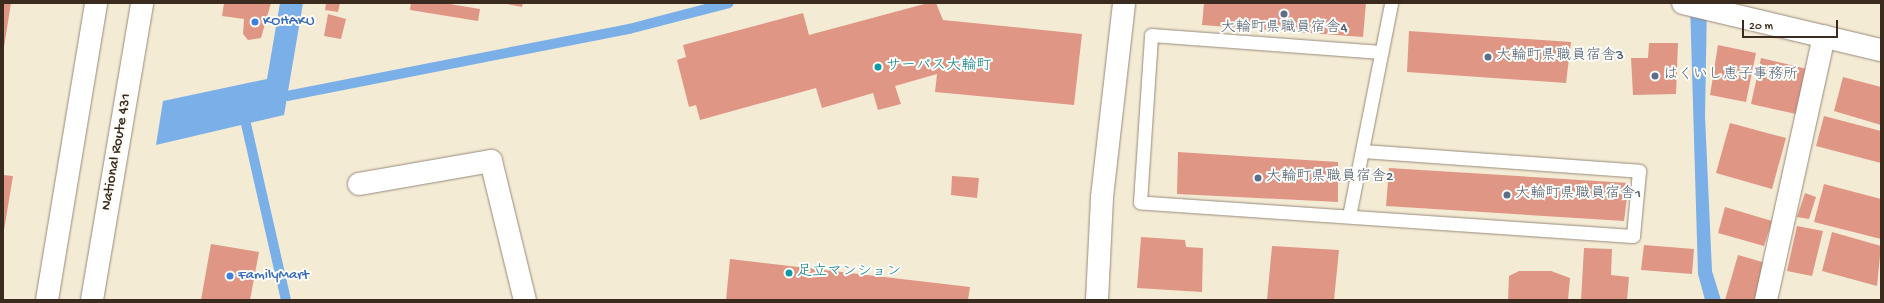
<!DOCTYPE html>
<html>
<head>
<meta charset="utf-8">
<style>
  body { margin:0 }
  #map { position:relative; width:1884px; height:303px; overflow:hidden; background:#f4ebd5; font-family:"Gochi Hand","Klee One",sans-serif }
  div>[style] { position:absolute }
  [style*='--x'] { left:calc(var(--x)*1px); top:calc(var(--y)*1px); width:calc(var(--w)*1px); rotate:calc(var(--a)*1deg) }
  .water>* { inset:0; background:#7aafe8 }
  .stream>* { height:10px; margin:-5px; padding:0 5px; transform-origin:5px; border-radius:5px; background:#7aafe8 }
  .building>* { inset:0; background:#e09685 }
  .roads { filter:drop-shadow(0 0 1px #988a7a) drop-shadow(0 0 1px #988a7a) }
  .service>* { height:13px; margin:-6.5px; padding:0 6.5px; transform-origin:6.5px; border-radius:6.5px; background:#fff }
  .minor>* { height:22px; margin:-11px; padding:0 11px; transform-origin:11px; border-radius:11px; background:#fff }
  .tertiary>* { height:22px; margin:-11px; padding:0 11px; transform-origin:11px; border-radius:11px; background:#fff }
  .trunk>* { height:22px; margin:-11px; padding:0 11px; transform-origin:11px; border-radius:11px; background:#fff }
  .dots>* { width:11px; height:11px; translate:-50% -50%; box-sizing:border-box; border:2px solid #fdfcf7; border-radius:50% }
  span { translate:-50% -50%; white-space:nowrap; text-align:center; line-height:1.15; -webkit-text-stroke:4px #fdfcf7; paint-order:stroke }
  .shop-label { font-size:15px; color:#366cbe }
  .left { translate:0 -50%; text-align:left }
  .service-label { font-size:15px; color:#4e5e75 }
  .culture-label { font-size:15px; color:#0d838f }
  .street-label { font-size:15px; color:#3b2a1e }
  .frame { position:absolute; inset:0; border:4px solid #3b2a1e; pointer-events:none }
  .scale { position:absolute; left:1742px; top:20px; width:96px; height:18px; box-sizing:border-box; border:2px solid #3b2a1e; border-top:0; padding-left:5px; font-size:12px; line-height:14px; white-space:nowrap; color:#3b2a1e; -webkit-text-stroke:3px #fdfcf7; paint-order:stroke }
</style>
</head>
<body>
<div id="map">
  <div class="water">
    <div style="clip-path:polygon(280px 3px,303px 3px,284px 115px,156px 145px,163px 101px,267px 79px)"></div>
    <div style="clip-path:polygon(1690px 3px,1707px 3px,1705px 116px,1712px 271px,1721px 300px,1705px 300px,1698px 274px)"></div>
  </div>
  <div class="stream">
    <div style="--x:287;--y:96;--w:349;--a:-11.1"></div>
    <div style="--x:629;--y:29;--w:103;--a:-14.6"></div>
    <div style="--x:246;--y:124;--w:180;--a:77.2"></div>
  </div>
  <div class="building">
    <div style="clip-path:polygon(3px 3px,11px 3px,4px 47px,3px 47px)"></div>
    <div style="clip-path:polygon(224px 3px,271px 3px,261px 38px,248px 40px,243px 34px,244px 19px,222px 16px)"></div>
    <div style="clip-path:polygon(326px 3px,340px 3px,338px 12px,325px 10px)"></div>
    <div style="clip-path:polygon(411px 3px,444px 3px,480px 9px,478px 21px,410px 10px)"></div>
    <div style="clip-path:polygon(502px 3px,523px 3px,522px 7px)"></div>
    <div style="clip-path:polygon(928px 3px,936px 3px,943px 20px,1082px 34px,1074px 105px,935px 92px,937px 74px,895px 86px,901px 104px,878px 110px,873px 93px,822px 108px,816px 88px,700px 120px,696px 105px,689px 107px,677px 60px,686px 57px,683px 45px,803px 13px,809px 35px)"></div>
    <div style="clip-path:polygon(1204px 3px,1366px 3px,1363px 37px,1202px 25px)"></div>
    <div style="clip-path:polygon(328px 14px,346px 19px,341px 39px,324px 36px)"></div>
    <div style="clip-path:polygon(1409px 31px,1571px 42px,1566px 83px,1407px 72px)"></div>
    <div style="clip-path:polygon(1649px 43px,1678px 43px,1676px 94px,1633px 95px,1631px 58px,1648px 58px)"></div>
    <div style="clip-path:polygon(1718px 45px,1756px 53px,1746px 102px,1710px 95px)"></div>
    <div style="clip-path:polygon(1761px 58px,1807px 69px,1796px 114px,1751px 104px)"></div>
    <div style="clip-path:polygon(1843px 77px,1881px 87px,1881px 125px,1834px 111px)"></div>
    <div style="clip-path:polygon(1824px 116px,1881px 131px,1881px 163px,1816px 146px)"></div>
    <div style="clip-path:polygon(1730px 123px,1786px 138px,1772px 189px,1716px 173px)"></div>
    <div style="clip-path:polygon(1178px 152px,1338px 162px,1338px 202px,1177px 194px)"></div>
    <div style="clip-path:polygon(1389px 168px,1629px 183px,1624px 221px,1386px 206px)"></div>
    <div style="clip-path:polygon(3px 175px,13px 176px,4px 230px,3px 230px)"></div>
    <div style="clip-path:polygon(952px 176px,979px 178px,977px 198px,951px 195px)"></div>
    <div style="clip-path:polygon(1824px 184px,1881px 199px,1881px 239px,1814px 222px)"></div>
    <div style="clip-path:polygon(1805px 193px,1816px 197px,1809px 219px,1797px 217px)"></div>
    <div style="clip-path:polygon(1725px 207px,1772px 221px,1764px 246px,1718px 233px)"></div>
    <div style="clip-path:polygon(1797px 226px,1823px 231px,1812px 276px,1787px 271px)"></div>
    <div style="clip-path:polygon(1832px 232px,1881px 246px,1877px 286px,1822px 271px)"></div>
    <div style="clip-path:polygon(1141px 237px,1185px 240px,1186px 247px,1203px 248px,1202px 292px,1137px 288px)"></div>
    <div style="clip-path:polygon(211px 244px,259px 252px,250px 300px,201px 300px)"></div>
    <div style="clip-path:polygon(1644px 245px,1694px 249px,1692px 274px,1641px 270px)"></div>
    <div style="clip-path:polygon(1272px 246px,1339px 250px,1334px 300px,1267px 300px)"></div>
    <div style="clip-path:polygon(1584px 248px,1612px 249px,1611px 275px,1629px 277px,1627px 300px,1581px 300px)"></div>
    <div style="clip-path:polygon(1738px 255px,1766px 263px,1755px 300px,1725px 300px)"></div>
    <div style="clip-path:polygon(730px 259px,970px 287px,968px 300px,726px 300px)"></div>
    <div style="clip-path:polygon(1519px 271px,1551px 271px,1570px 278px,1568px 300px,1508px 300px,1509px 276px)"></div>
  </div>
  <div class="roads">
    <div class="service">
      <div style="--x:1362;--y:151;--w:278;--a:4.1"></div>
      <div style="--x:1639;--y:171;--w:65;--a:95.3"></div>
      <div style="--x:1633;--y:236;--w:494;--a:-176.1"></div>
      <div style="--x:1140;--y:202;--w:167;--a:-86.2"></div>
      <div style="--x:1151;--y:35;--w:231;--a:4.2"></div>
      <div style="--x:1349;--y:216;--w:217;--a:-78.8"></div>
    </div>
    <div class="minor">
      <div style="--x:359;--y:184;--w:134;--a:-9.9"></div>
      <div style="--x:491;--y:161;--w:143;--a:76.3"></div>
      <div style="--x:1097;--y:300;--w:103;--a:-87.2"></div>
      <div style="--x:1102;--y:197;--w:195;--a:-83.5"></div>
      <div style="--x:1766;--y:300;--w:270;--a:-77.6"></div>
    </div>
    <div class="tertiary">
      <div style="--x:1683;--y:3;--w:204;--a:13.4"></div>
    </div>
    <div class="trunk">
      <div style="--x:47;--y:300;--w:301;--a:-80.6"></div>
      <div style="--x:92;--y:300;--w:301;--a:-80.4"></div>
    </div>
  </div>
  <div class="dots">
    <div style="left:1284px;top:14px;background:#5c6f8a"></div>
    <div style="left:255px;top:22px;background:#3f7fe0"></div>
    <div style="left:1488px;top:57px;background:#5c6f8a"></div>
    <div style="left:878px;top:67px;background:#0f9aa8"></div>
    <div style="left:1655px;top:76px;background:#5c6f8a"></div>
    <div style="left:1258px;top:178px;background:#5c6f8a"></div>
    <div style="left:1507px;top:195px;background:#5c6f8a"></div>
    <div style="left:789px;top:273px;background:#0f9aa8"></div>
    <div style="left:230px;top:276px;background:#3f7fe0"></div>
  </div>
  <div class="shop-label">
    <span class="left" style="left:263px;top:22px">KOHAKU</span>
    <span class="left" style="left:238px;top:276px">FamilyMart</span>
  </div>
  <div class="service-label">
    <span style="left:1284px;top:29px">大輪町県職員宿舎4</span>
    <span class="left" style="left:1496px;top:57px">大輪町県職員宿舎3</span>
    <span class="left" style="left:1663px;top:76px">はくいし恵子事務所</span>
    <span class="left" style="left:1266px;top:178px">大輪町県職員宿舎2</span>
    <span class="left" style="left:1515px;top:195px">大輪町県職員宿舎1</span>
  </div>
  <div class="culture-label">
    <span class="left" style="left:886px;top:67px">サーパス大輪町</span>
    <span class="left" style="left:797px;top:273px">足立マンション</span>
  </div>
  <div class="street-label">
    <span style="left:117px;top:152px;rotate:-80deg">National Route 431</span>
  </div>
  <div class="frame"></div>
  <div class="scale">20 m</div>
</div>
</body>
</html>
